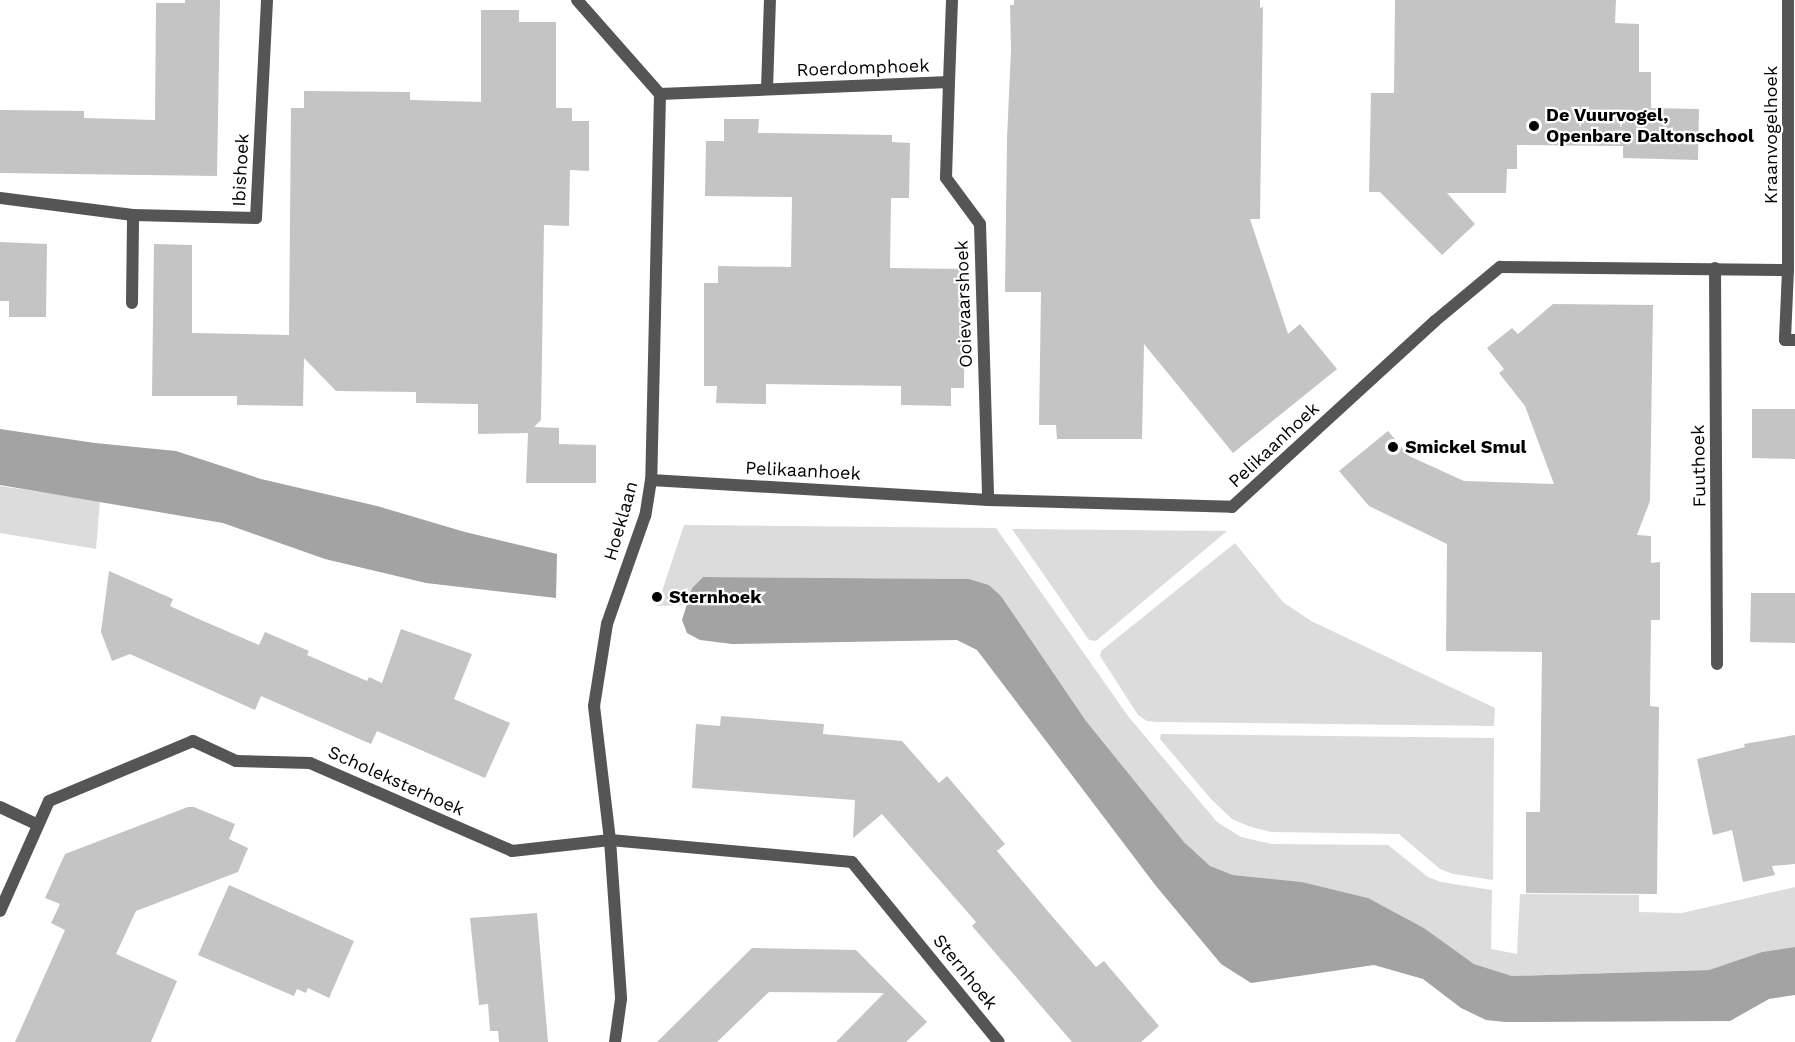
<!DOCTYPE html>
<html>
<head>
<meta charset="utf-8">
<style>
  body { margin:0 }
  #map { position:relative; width:1795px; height:1042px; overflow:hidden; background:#fff; font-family:"Work Sans",sans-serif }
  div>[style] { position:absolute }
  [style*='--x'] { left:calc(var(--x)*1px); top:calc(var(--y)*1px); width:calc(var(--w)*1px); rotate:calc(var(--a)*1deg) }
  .green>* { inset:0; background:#dcdcdc }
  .water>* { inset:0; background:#a3a3a3 }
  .building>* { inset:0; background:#c4c4c4 }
  .minor>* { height:12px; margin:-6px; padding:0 6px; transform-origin:6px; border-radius:6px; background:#555 }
  .dots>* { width:16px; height:16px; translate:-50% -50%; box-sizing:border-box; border:3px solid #fff; border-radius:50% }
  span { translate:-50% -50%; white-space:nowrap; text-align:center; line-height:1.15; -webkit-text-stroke:4.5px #fff; paint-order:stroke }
  .street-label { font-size:18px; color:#000 }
  .poi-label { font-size:18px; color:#000; font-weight:700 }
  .left { translate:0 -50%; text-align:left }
</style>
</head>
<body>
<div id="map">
  <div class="green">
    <div style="clip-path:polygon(0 486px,100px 501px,96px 549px,0 533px)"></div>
    <div style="clip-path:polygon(684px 525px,996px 528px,1128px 716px,1217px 822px,1241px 837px,1272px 844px,1388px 845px,1428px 877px,1441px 882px,1492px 890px,1491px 949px,1517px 954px,1520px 894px,1639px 895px,1639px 912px,1682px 913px,1795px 887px,1795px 947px,1762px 952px,1709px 970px,1512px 976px,1474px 964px,1424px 928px,1368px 898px,1302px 882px,1233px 875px,1210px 866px,1184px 842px,1086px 721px,1001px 596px,989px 585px,969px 579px,703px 577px,692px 588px,686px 605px,657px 606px)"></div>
    <div style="clip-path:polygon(1012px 529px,1227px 531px,1096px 641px,1089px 640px)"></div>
    <div style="clip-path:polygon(1235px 543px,1283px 602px,1311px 621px,1495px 708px,1494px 726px,1158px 722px,1147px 721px,1138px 715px,1100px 656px,1101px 651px)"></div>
    <div style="clip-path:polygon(1161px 734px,1494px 738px,1493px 880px,1453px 874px,1440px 869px,1399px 834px,1271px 832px,1251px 827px,1232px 819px,1211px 799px,1160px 739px)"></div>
  </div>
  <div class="water">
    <div style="clip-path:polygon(0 429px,95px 443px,176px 451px,261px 479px,377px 506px,465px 532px,557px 554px,556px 598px,426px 583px,325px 559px,223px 523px,0 485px)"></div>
    <div style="clip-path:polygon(703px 577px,969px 579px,989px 585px,1001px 596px,1086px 721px,1184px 842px,1210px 866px,1233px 875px,1302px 882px,1368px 898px,1424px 928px,1474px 964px,1512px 976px,1709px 970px,1762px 952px,1795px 947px,1795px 995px,1769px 999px,1730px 1021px,1505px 1022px,1486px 1020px,1461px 1008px,1423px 979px,1374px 965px,1251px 983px,1221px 964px,1156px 886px,977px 650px,957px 640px,732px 644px,700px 640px,687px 633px,682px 620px,692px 588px)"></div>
  </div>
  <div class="building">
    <div style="clip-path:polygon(185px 0,220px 0,217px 176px,0 173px,0 110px,84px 111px,84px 118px,155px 120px,156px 3px,185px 3px)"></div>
    <div style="clip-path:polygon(1014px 0,1260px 0,1260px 8px,1263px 7px,1260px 219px,1250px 219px,1288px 334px,1300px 324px,1337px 369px,1233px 453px,1144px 344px,1142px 439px,1057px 439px,1056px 425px,1039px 425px,1041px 292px,1005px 292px,1007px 139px,1011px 50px,1010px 5px,1014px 5px)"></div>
    <div style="clip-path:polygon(1395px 0,1616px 0,1615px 23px,1639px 24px,1639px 72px,1651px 72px,1651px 108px,1699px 109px,1698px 160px,1623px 158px,1623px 146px,1517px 145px,1517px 169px,1507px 169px,1506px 193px,1447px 193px,1475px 224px,1442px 255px,1380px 192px,1369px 192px,1371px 93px,1394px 93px)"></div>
    <div style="clip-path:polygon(481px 10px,519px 10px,519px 22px,556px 22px,556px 108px,572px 108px,572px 121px,589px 121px,589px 171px,570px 170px,569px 226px,544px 225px,541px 420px,534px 427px,559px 428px,559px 444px,596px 445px,596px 483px,526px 483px,528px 433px,478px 434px,478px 404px,416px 403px,416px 392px,336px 391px,304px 358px,303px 406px,237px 405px,237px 396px,152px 396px,154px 244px,192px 245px,192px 333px,289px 335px,291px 108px,304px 108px,304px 91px,410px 92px,410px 100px,481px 102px)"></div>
    <div style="clip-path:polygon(724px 119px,759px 119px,758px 133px,892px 135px,892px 142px,910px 143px,909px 198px,891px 198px,890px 268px,965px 269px,964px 388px,951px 388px,951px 406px,901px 405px,901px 386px,829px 385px,766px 384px,766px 404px,716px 403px,717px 386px,704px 386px,704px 283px,718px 283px,718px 266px,791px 267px,792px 197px,705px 196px,706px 141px,724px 141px)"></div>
    <div style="clip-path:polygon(0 242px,47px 244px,46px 317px,9px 317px,9px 301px,0 301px)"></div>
    <div style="clip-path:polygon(1553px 304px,1653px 305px,1650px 501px,1637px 535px,1651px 536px,1651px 563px,1660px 562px,1660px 620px,1651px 620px,1650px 706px,1659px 707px,1657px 894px,1526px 893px,1526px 812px,1540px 812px,1542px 652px,1446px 651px,1447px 544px,1369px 506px,1339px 471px,1388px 431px,1409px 456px,1464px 481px,1554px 484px,1525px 406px,1499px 373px,1504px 369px,1487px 348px,1512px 328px,1518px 334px)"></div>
    <div style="clip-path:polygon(1752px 409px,1795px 409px,1795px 459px,1752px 458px)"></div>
    <div style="clip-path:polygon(109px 571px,173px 599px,170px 606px,194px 617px,259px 645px,265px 632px,309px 651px,307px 655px,367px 681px,369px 677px,382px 683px,401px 629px,472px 654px,454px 699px,510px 723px,485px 778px,377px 731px,371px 744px,261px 696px,255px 710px,130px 654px,112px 661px,101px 632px)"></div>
    <div style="clip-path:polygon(1751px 593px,1795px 593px,1795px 643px,1750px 642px)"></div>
    <div style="clip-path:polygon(721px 716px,824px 724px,823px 734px,902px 741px,939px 783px,947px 776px,1005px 844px,997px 851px,1051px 915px,1096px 967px,1104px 961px,1159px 1026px,1141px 1042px,1072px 1042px,972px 926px,976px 922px,882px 814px,853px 838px,855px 800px,692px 788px,696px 724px,720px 726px)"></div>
    <div style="clip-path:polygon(1795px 735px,1795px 864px,1772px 866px,1775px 875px,1743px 882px,1732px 830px,1713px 835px,1697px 759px,1745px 747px,1744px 744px)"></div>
    <div style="clip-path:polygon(188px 807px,194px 807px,235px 824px,229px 839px,248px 848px,238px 872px,136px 911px,116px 954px,177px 981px,151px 1042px,15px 1042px,65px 930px,51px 923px,60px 904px,45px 898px,65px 854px)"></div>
    <div style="clip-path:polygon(229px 885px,354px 941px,329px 998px,308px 988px,306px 993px,297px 989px,294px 996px,198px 955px)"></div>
    <div style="clip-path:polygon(537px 913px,548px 1042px,499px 1042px,498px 1031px,490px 1031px,488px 1004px,479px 1005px,470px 918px)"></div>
    <div style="clip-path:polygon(752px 948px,856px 950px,927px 1022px,906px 1042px,836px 1042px,884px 993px,769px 992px,717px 1042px,657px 1042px)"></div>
  </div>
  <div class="minor">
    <div style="--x:577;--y:0;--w:125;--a:48.6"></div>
    <div style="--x:660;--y:94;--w:386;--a:91.3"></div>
    <div style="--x:651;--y:480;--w:36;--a:99"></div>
    <div style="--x:645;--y:516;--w:114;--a:109.4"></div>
    <div style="--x:607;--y:624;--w:83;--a:99"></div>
    <div style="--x:594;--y:706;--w:135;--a:83.2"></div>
    <div style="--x:610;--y:840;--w:159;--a:86"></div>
    <div style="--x:621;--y:999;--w:43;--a:97.9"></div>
    <div style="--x:1788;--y:0;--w:270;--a:90"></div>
    <div style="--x:949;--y:82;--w:96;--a:91.8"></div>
    <div style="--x:946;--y:178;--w:57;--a:53.5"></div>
    <div style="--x:980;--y:224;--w:276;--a:88.3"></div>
    <div style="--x:767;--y:89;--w:89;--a:-88.1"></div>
    <div style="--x:660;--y:94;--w:289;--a:-2.4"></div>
    <div style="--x:949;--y:82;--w:82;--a:-87.9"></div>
    <div style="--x:0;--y:198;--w:134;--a:7.3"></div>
    <div style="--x:133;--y:215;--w:123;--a:1.4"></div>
    <div style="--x:256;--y:218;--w:218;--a:-87.1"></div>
    <div style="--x:1715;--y:268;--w:396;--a:89.7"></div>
    <div style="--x:132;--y:303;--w:88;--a:-89.3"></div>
    <div style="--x:651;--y:480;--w:338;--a:3.4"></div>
    <div style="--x:988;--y:500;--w:244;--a:1.6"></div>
    <div style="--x:1232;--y:507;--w:275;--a:-42.5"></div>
    <div style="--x:1435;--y:321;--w:85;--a:-39.7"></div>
    <div style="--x:1500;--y:267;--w:288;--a:0.6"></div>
    <div style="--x:1788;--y:270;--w:70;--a:92.5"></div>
    <div style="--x:1785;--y:340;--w:10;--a:0"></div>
    <div style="--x:0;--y:807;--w:42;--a:25.3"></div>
    <div style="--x:0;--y:911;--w:120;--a:-66"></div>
    <div style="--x:49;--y:801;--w:156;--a:-22.6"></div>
    <div style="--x:193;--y:741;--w:47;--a:24.9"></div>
    <div style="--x:236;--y:761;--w:74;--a:1.5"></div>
    <div style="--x:310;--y:763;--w:220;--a:23.5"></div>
    <div style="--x:512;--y:851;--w:99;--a:-6.4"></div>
    <div style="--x:610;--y:840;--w:243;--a:5.2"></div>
    <div style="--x:852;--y:862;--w:232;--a:50.8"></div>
  </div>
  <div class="dots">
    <div style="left:1534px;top:126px;background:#000"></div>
    <div style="left:1393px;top:447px;background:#000"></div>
    <div style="left:657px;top:597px;background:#000"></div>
  </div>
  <div class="street-label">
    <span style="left:863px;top:68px;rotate:-2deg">Roerdomphoek</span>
    <span style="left:1771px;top:135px;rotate:-90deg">Kraanvogelhoek</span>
    <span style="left:241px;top:170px;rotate:-87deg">Ibishoek</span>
    <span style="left:964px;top:304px;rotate:-92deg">Ooievaarshoek</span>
    <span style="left:1274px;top:445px;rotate:-43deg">Pelikaanhoek</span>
    <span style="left:1699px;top:466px;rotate:-91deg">Fuuthoek</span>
    <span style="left:803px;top:471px;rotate:3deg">Pelikaanhoek</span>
    <span style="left:621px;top:521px;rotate:-74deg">Hoeklaan</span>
    <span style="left:396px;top:781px;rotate:24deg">Scholeksterhoek</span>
    <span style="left:965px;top:972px;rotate:51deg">Sternhoek</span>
  </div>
  <div class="poi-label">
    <span class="left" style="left:1546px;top:126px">De Vuurvogel,<br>Openbare Daltonschool</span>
    <span class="left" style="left:1405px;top:447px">Smickel Smul</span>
    <span class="left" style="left:669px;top:597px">Sternhoek</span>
  </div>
</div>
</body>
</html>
